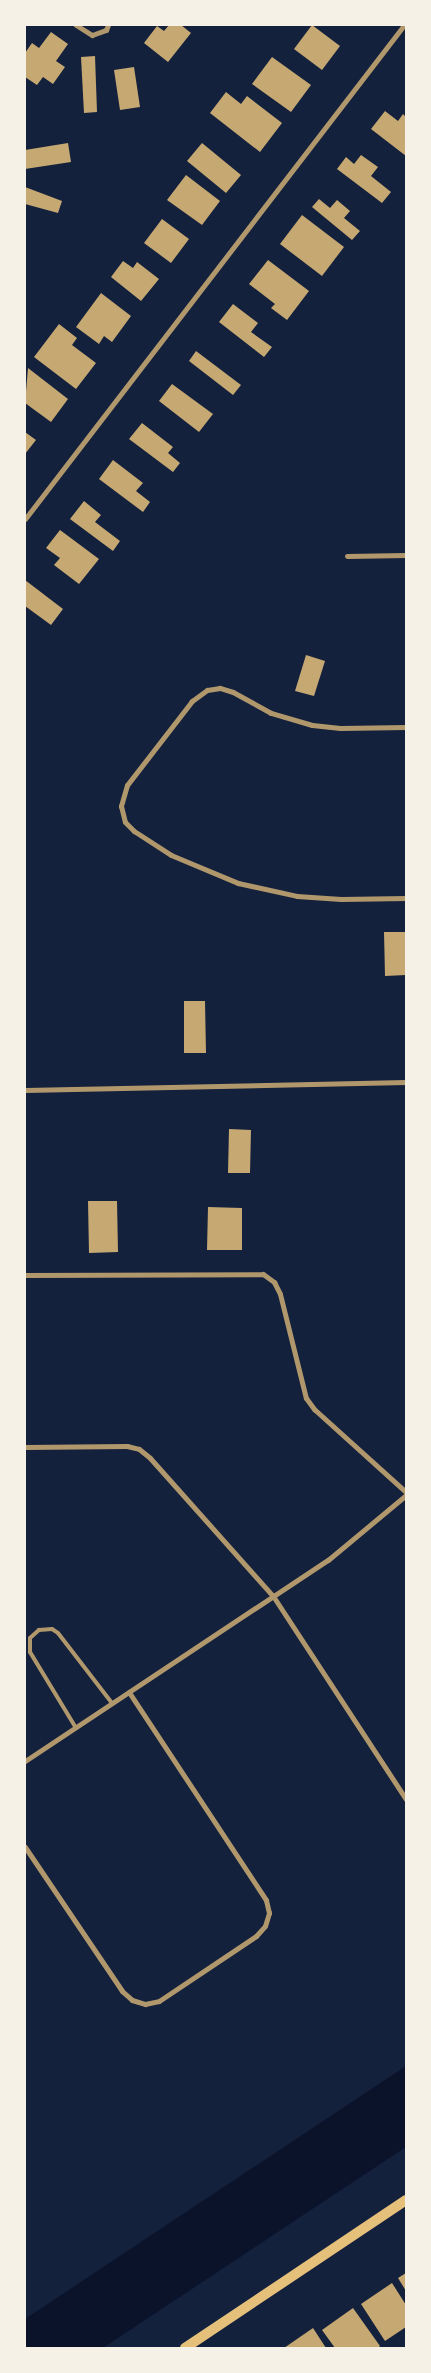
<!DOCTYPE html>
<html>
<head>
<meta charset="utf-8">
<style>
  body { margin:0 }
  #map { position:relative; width:431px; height:2373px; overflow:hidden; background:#14213d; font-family:"Work Sans",sans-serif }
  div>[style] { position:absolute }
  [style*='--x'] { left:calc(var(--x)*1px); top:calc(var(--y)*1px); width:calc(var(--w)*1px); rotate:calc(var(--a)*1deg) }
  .water>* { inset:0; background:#0b132b }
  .building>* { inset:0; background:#c6a872 }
  .service>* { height:4px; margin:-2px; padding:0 2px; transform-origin:2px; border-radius:2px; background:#b1986c }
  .minor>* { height:5px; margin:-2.5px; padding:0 2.5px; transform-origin:2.5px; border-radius:2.5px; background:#b1986c }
  .secondary>* { height:10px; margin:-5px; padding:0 5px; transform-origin:5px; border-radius:5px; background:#e5c07b }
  span { translate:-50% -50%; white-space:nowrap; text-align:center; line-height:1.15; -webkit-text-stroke:4px #f6f1e7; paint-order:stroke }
  .frame { position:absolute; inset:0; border:26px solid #f6f1e7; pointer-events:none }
</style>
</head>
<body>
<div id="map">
  <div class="water">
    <div style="clip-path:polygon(406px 2066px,406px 2147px,103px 2348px,25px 2348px,25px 2319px)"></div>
  </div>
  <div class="building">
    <div style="clip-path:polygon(169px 25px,181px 25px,191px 33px,168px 62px,144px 43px,157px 26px,164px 31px)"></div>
    <div style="clip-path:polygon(312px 25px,340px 46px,322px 70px,294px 49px)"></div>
    <div style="clip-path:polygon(51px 32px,68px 44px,56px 61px,65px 67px,53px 84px,43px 77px,37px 85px,25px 77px,25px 53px,32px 43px,39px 48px)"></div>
    <div style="clip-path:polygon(95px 56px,97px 112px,84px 113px,81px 57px)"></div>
    <div style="clip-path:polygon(272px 57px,311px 85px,291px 112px,252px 84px)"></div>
    <div style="clip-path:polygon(134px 67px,140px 107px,120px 110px,114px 70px)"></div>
    <div style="clip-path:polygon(226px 92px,241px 104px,247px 96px,282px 123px,260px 152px,210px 113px)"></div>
    <div style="clip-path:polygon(385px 111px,398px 121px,403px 114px,406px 117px,406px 156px,371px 129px)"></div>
    <div style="clip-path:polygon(68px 143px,71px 162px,25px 169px,25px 150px)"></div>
    <div style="clip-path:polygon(202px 143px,241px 175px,226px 193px,187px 161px)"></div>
    <div style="clip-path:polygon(361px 155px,378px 167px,371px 176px,391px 192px,382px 203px,337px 169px,346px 157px,354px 164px)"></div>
    <div style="clip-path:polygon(186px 175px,220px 201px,202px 225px,167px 200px)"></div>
    <div style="clip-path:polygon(25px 187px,62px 201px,58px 213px,25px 204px)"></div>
    <div style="clip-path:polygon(319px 199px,330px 208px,337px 200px,350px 211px,344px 218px,360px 231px,352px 240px,312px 207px)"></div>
    <div style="clip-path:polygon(302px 215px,344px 247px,322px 276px,280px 244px)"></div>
    <div style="clip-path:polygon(162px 219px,189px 239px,171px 263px,144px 243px)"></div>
    <div style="clip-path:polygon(268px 260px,309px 291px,287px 320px,271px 308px,275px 304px,249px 284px)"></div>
    <div style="clip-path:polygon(123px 261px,133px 268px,137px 262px,159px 279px,141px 301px,111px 277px)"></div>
    <div style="clip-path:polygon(101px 293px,131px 316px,112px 342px,104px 336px,99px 344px,76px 327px)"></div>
    <div style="clip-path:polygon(233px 304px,258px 323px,251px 332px,272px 347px,264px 357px,219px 322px)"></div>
    <div style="clip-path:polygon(59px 324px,77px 338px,72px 345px,96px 363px,76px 389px,34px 357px)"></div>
    <div style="clip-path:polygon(196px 351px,241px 385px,233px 395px,189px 361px)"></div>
    <div style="clip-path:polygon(28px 368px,68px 399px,51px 422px,25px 403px)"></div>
    <div style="clip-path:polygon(172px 384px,213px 414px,199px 432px,159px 401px)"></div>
    <div style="clip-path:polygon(142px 423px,173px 447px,168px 453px,180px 463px,173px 472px,129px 439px)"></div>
    <div style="clip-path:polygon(25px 432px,36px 440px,25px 454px)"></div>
    <div style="clip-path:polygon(113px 460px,143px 483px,136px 491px,150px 502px,143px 512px,99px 479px)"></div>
    <div style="clip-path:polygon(84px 501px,101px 515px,95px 522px,120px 541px,113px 551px,70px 519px)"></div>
    <div style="clip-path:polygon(60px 530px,99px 559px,79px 584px,54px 565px,60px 558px,46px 548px)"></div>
    <div style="clip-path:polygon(25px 580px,63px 609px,51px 625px,25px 606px)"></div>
    <div style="clip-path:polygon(306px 655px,325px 661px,314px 696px,295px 691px)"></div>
    <div style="clip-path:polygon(384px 932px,406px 932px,406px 975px,385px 976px)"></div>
    <div style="clip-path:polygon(184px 1001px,205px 1001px,206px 1053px,184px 1053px)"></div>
    <div style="clip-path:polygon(229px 1129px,251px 1130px,250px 1173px,228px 1173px)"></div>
    <div style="clip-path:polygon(88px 1201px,117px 1201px,118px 1252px,89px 1253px)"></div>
    <div style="clip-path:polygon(208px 1207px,242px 1208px,242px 1250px,207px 1250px)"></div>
    <div style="clip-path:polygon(406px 2273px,406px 2291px,398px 2278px)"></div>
    <div style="clip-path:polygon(392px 2283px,406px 2305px,406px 2327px,385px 2341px,361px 2304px)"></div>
    <div style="clip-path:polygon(353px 2308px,380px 2346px,378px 2348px,335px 2348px,322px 2330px)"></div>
    <div style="clip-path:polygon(313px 2328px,326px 2348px,284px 2348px)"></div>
  </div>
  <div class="service">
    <div style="--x:76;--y:1728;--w:89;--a:-121.2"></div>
    <div style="--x:30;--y:1652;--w:14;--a:-90"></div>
    <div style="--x:30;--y:1638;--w:12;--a:-42"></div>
    <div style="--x:39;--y:1630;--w:13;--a:-4"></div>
    <div style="--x:52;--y:1629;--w:7;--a:34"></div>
    <div style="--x:58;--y:1633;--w:88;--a:52.4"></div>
  </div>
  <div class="minor">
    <div style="--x:76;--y:25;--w:19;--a:32"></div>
    <div style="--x:92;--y:35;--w:15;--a:-20"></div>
    <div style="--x:106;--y:30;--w:5;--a:-68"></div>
    <div style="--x:25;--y:519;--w:623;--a:-52.5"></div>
    <div style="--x:347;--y:556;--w:59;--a:-1"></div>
    <div style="--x:406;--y:727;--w:66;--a:179.1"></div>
    <div style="--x:340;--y:728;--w:28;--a:-174"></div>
    <div style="--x:312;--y:725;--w:43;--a:-163.7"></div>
    <div style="--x:271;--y:713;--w:43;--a:-151.1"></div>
    <div style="--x:233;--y:692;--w:14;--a:-163"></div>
    <div style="--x:220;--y:688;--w:13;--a:171"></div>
    <div style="--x:207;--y:690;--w:19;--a:144"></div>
    <div style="--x:192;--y:701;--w:106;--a:127.7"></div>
    <div style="--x:127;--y:785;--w:22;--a:106"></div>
    <div style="--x:121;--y:806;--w:16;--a:76"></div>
    <div style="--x:125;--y:822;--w:13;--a:45"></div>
    <div style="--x:134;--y:831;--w:44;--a:33"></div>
    <div style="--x:171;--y:855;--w:73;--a:22.7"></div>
    <div style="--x:238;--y:883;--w:60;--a:12.4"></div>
    <div style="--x:297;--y:896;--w:44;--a:3.9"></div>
    <div style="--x:341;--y:899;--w:65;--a:-0.9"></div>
    <div style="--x:25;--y:1090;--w:381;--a:-1.2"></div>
    <div style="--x:25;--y:1275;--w:238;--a:-0.2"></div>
    <div style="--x:263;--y:1274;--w:14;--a:36"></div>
    <div style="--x:274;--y:1282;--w:13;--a:63"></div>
    <div style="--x:280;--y:1294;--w:107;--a:76"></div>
    <div style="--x:306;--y:1398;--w:14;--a:54"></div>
    <div style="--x:314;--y:1409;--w:124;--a:42.1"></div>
    <div style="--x:25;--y:1447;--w:102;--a:-0.6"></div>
    <div style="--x:127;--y:1446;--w:12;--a:14"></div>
    <div style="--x:139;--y:1449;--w:14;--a:39"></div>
    <div style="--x:150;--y:1458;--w:185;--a:48.3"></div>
    <div style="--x:273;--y:1596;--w:243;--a:56.8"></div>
    <div style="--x:25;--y:1761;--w:364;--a:-33.6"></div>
    <div style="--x:328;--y:1560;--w:102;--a:-39.8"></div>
    <div style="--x:25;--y:1847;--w:174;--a:56"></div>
    <div style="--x:122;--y:1991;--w:13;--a:42"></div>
    <div style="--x:132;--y:2000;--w:14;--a:17"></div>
    <div style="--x:145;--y:2004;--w:14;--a:-12"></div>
    <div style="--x:159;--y:2001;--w:117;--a:-33.8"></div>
    <div style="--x:256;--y:1936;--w:13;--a:-48"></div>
    <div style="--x:265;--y:1926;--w:14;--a:-73"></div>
    <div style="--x:269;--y:1913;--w:13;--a:-103"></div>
    <div style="--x:266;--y:1900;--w:249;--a:-123.4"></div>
  </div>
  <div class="secondary">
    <div style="--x:185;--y:2348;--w:266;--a:-33.8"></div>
  </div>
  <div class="frame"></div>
</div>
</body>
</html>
